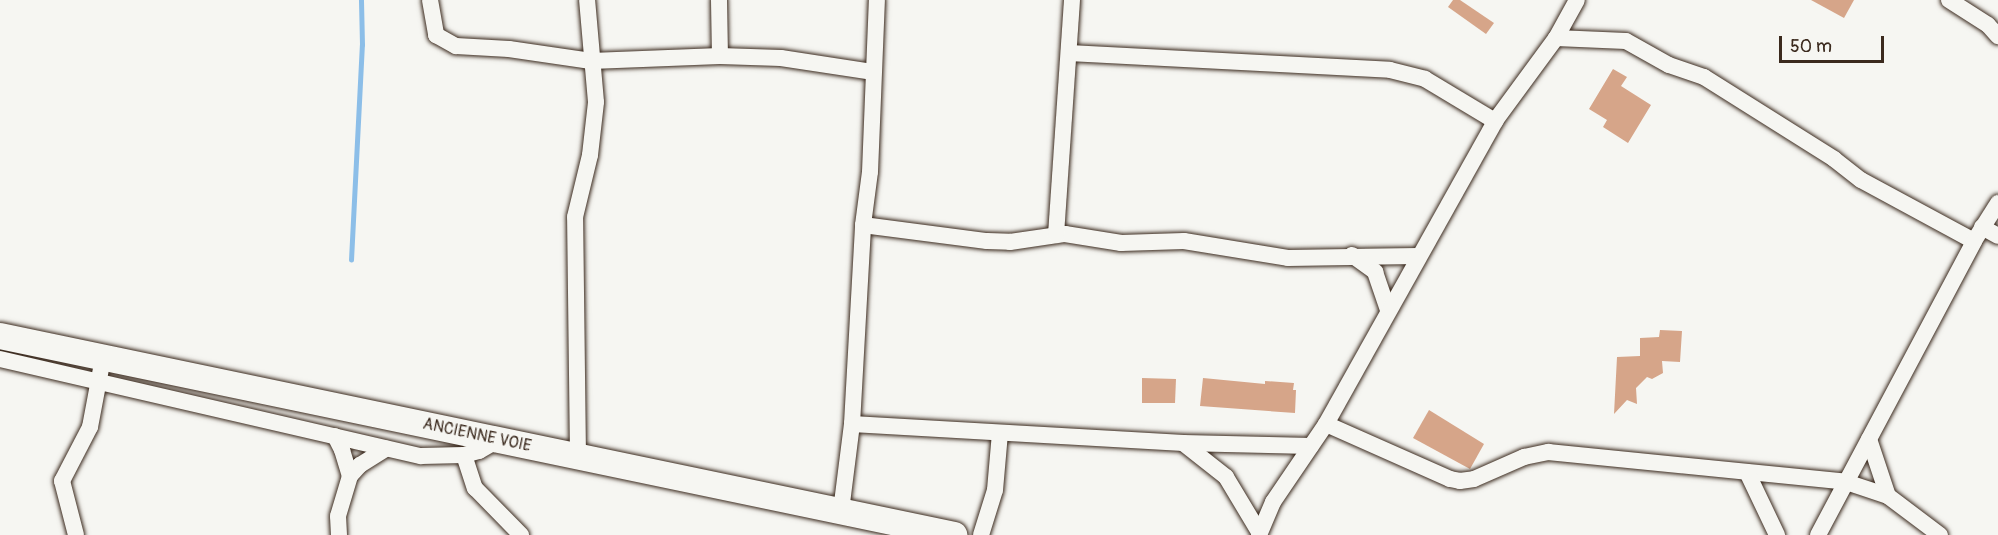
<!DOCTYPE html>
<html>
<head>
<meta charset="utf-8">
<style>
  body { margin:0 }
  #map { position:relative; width:1998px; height:535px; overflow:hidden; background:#f6f6f2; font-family:Pangolin,sans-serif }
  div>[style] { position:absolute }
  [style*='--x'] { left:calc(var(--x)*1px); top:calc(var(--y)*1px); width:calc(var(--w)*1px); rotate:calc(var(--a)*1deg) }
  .stream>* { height:4.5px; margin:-2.25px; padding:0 2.25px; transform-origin:2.25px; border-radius:2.25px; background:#8cbee8 }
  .building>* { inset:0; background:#d6a589 }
  .roads { filter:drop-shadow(0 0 2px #3b2a1e) drop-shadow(0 0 2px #3b2a1e) }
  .street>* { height:16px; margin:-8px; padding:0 8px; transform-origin:8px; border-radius:8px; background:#f6f6f2 }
  .primary>* { height:26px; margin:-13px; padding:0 13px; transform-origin:13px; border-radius:13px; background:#f6f6f2 }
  span { translate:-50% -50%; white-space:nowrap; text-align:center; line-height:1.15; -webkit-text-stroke:4.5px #f6f6f2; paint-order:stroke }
  .street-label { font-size:16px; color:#3b2a1e }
  .scale { position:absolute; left:1779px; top:36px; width:105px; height:27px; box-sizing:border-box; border:3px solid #3b2a1e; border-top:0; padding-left:8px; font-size:18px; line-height:21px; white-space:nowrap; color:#3b2a1e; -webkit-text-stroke:4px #f6f6f2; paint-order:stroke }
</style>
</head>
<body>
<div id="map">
  <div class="stream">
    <div style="--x:351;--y:260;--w:215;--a:-87.1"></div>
    <div style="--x:362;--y:45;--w:45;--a:-91.3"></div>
  </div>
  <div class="building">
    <div style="clip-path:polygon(1453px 0,1460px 0,1494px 23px,1486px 34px,1448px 7px)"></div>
    <div style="clip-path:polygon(1811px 0,1854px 0,1844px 18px)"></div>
    <div style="clip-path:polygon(1613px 69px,1627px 77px,1621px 86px,1651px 105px,1628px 143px,1603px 127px,1607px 120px,1589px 109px)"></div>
    <div style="clip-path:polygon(1660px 330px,1682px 331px,1680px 362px,1662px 361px,1663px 373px,1652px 379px,1647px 377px,1636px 388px,1637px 404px,1627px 400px,1614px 414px,1617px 357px,1640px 356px,1640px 338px,1659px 337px)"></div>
    <div style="clip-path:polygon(1142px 378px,1176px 379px,1175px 403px,1142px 403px)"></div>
    <div style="clip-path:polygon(1203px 378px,1265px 384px,1265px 381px,1294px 383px,1293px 390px,1296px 390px,1295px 413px,1200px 406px)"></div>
    <div style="clip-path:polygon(1429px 410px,1484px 444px,1470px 469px,1413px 438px)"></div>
  </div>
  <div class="roads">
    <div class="street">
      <div style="--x:430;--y:0;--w:36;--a:80"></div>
      <div style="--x:436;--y:35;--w:23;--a:29"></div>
      <div style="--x:456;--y:46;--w:53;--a:3.2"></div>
      <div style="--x:509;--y:49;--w:83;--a:8.3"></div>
      <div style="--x:591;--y:61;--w:129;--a:-2.2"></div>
      <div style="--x:720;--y:56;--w:61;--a:1.9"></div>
      <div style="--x:781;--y:58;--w:92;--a:8.7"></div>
      <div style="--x:719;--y:0;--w:56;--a:89"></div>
      <div style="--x:1949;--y:0;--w:46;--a:32.7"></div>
      <div style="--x:1988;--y:25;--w:15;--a:48"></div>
      <div style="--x:1556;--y:38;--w:70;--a:2.5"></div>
      <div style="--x:1626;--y:41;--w:49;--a:29.2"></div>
      <div style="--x:1669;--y:65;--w:37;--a:19"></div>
      <div style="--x:1704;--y:77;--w:154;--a:32.2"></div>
      <div style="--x:1834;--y:159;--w:34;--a:38"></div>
      <div style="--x:1861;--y:180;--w:128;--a:28.4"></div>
      <div style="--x:1069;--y:53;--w:321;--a:3"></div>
      <div style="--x:1390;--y:70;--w:36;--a:14"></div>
      <div style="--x:1425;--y:79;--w:82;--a:31"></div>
      <div style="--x:863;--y:225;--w:125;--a:7.4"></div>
      <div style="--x:987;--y:241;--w:23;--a:2"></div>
      <div style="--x:1010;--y:242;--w:56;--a:-8.3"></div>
      <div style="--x:1065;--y:234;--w:57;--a:9.1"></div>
      <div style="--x:1121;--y:243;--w:63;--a:-1.8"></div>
      <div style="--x:1184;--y:241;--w:105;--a:9.3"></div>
      <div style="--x:1288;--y:258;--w:130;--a:-0.9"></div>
      <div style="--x:1982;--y:227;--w:18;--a:29"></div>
      <div style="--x:1056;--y:235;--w:236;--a:-86.1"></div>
      <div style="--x:1352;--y:255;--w:29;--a:36"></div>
      <div style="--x:1375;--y:272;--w:40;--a:71.1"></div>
      <div style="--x:0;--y:359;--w:432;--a:13"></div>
      <div style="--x:421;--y:456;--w:43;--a:-1.3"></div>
      <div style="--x:464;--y:455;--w:16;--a:-15"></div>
      <div style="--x:479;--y:451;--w:22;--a:-30"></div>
      <div style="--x:852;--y:424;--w:332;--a:3.3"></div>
      <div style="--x:1183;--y:443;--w:128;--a:1.3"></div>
      <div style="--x:1326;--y:424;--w:136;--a:23.9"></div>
      <div style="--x:1450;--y:479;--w:10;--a:11"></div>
      <div style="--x:1460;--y:481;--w:14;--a:-8"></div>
      <div style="--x:1474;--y:479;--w:55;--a:-23.7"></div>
      <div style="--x:1524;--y:457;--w:25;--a:-12"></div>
      <div style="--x:1548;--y:452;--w:300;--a:5.7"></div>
      <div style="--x:1846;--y:482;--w:44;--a:18.4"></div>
      <div style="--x:1888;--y:496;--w:65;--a:36.9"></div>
      <div style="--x:335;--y:436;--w:16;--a:63"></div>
      <div style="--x:342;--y:450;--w:27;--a:73"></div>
      <div style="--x:1869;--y:439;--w:60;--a:71.6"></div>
      <div style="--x:1183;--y:443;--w:55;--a:38.3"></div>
      <div style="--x:1226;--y:477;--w:64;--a:59"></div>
      <div style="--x:464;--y:455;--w:35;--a:72"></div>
      <div style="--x:475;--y:488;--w:66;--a:45.6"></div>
      <div style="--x:578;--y:456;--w:239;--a:-90.7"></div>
      <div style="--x:575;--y:217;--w:64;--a:-76.4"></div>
      <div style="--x:590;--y:155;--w:53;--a:-83.5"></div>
      <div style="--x:596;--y:102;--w:102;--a:-95"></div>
      <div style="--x:1747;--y:472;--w:70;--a:64.5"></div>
      <div style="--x:841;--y:511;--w:88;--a:-82.8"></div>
      <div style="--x:852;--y:424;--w:199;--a:-86.8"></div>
      <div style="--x:863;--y:225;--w:53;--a:-82.5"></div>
      <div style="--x:870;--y:172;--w:172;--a:-87.7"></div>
      <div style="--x:76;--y:535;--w:56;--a:-104.5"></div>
      <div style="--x:62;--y:481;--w:61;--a:-62.6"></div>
      <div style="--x:90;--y:427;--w:59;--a:-79.3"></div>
      <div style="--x:339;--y:535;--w:19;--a:-93"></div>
      <div style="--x:338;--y:516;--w:42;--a:-73.3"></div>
      <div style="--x:350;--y:476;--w:15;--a:-48"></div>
      <div style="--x:360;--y:465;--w:31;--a:-32"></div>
      <div style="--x:981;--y:535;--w:47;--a:-72.7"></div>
      <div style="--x:995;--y:490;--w:57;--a:-85"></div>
      <div style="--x:1259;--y:535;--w:36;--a:-67"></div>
      <div style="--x:1273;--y:502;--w:94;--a:-55.8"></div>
      <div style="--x:1326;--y:424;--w:347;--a:-60.8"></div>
      <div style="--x:1495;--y:121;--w:103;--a:-53.7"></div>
      <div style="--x:1556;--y:38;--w:43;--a:-61.1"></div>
      <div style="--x:1818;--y:535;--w:333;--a:-62"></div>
      <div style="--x:1974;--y:241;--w:45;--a:-57.7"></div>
    </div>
    <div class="primary">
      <div style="--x:0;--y:336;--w:975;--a:11.78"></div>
    </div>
  </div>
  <div class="street-label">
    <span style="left:477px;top:435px;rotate:12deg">ANCIENNE VOIE</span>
  </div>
  <div class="scale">50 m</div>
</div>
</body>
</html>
